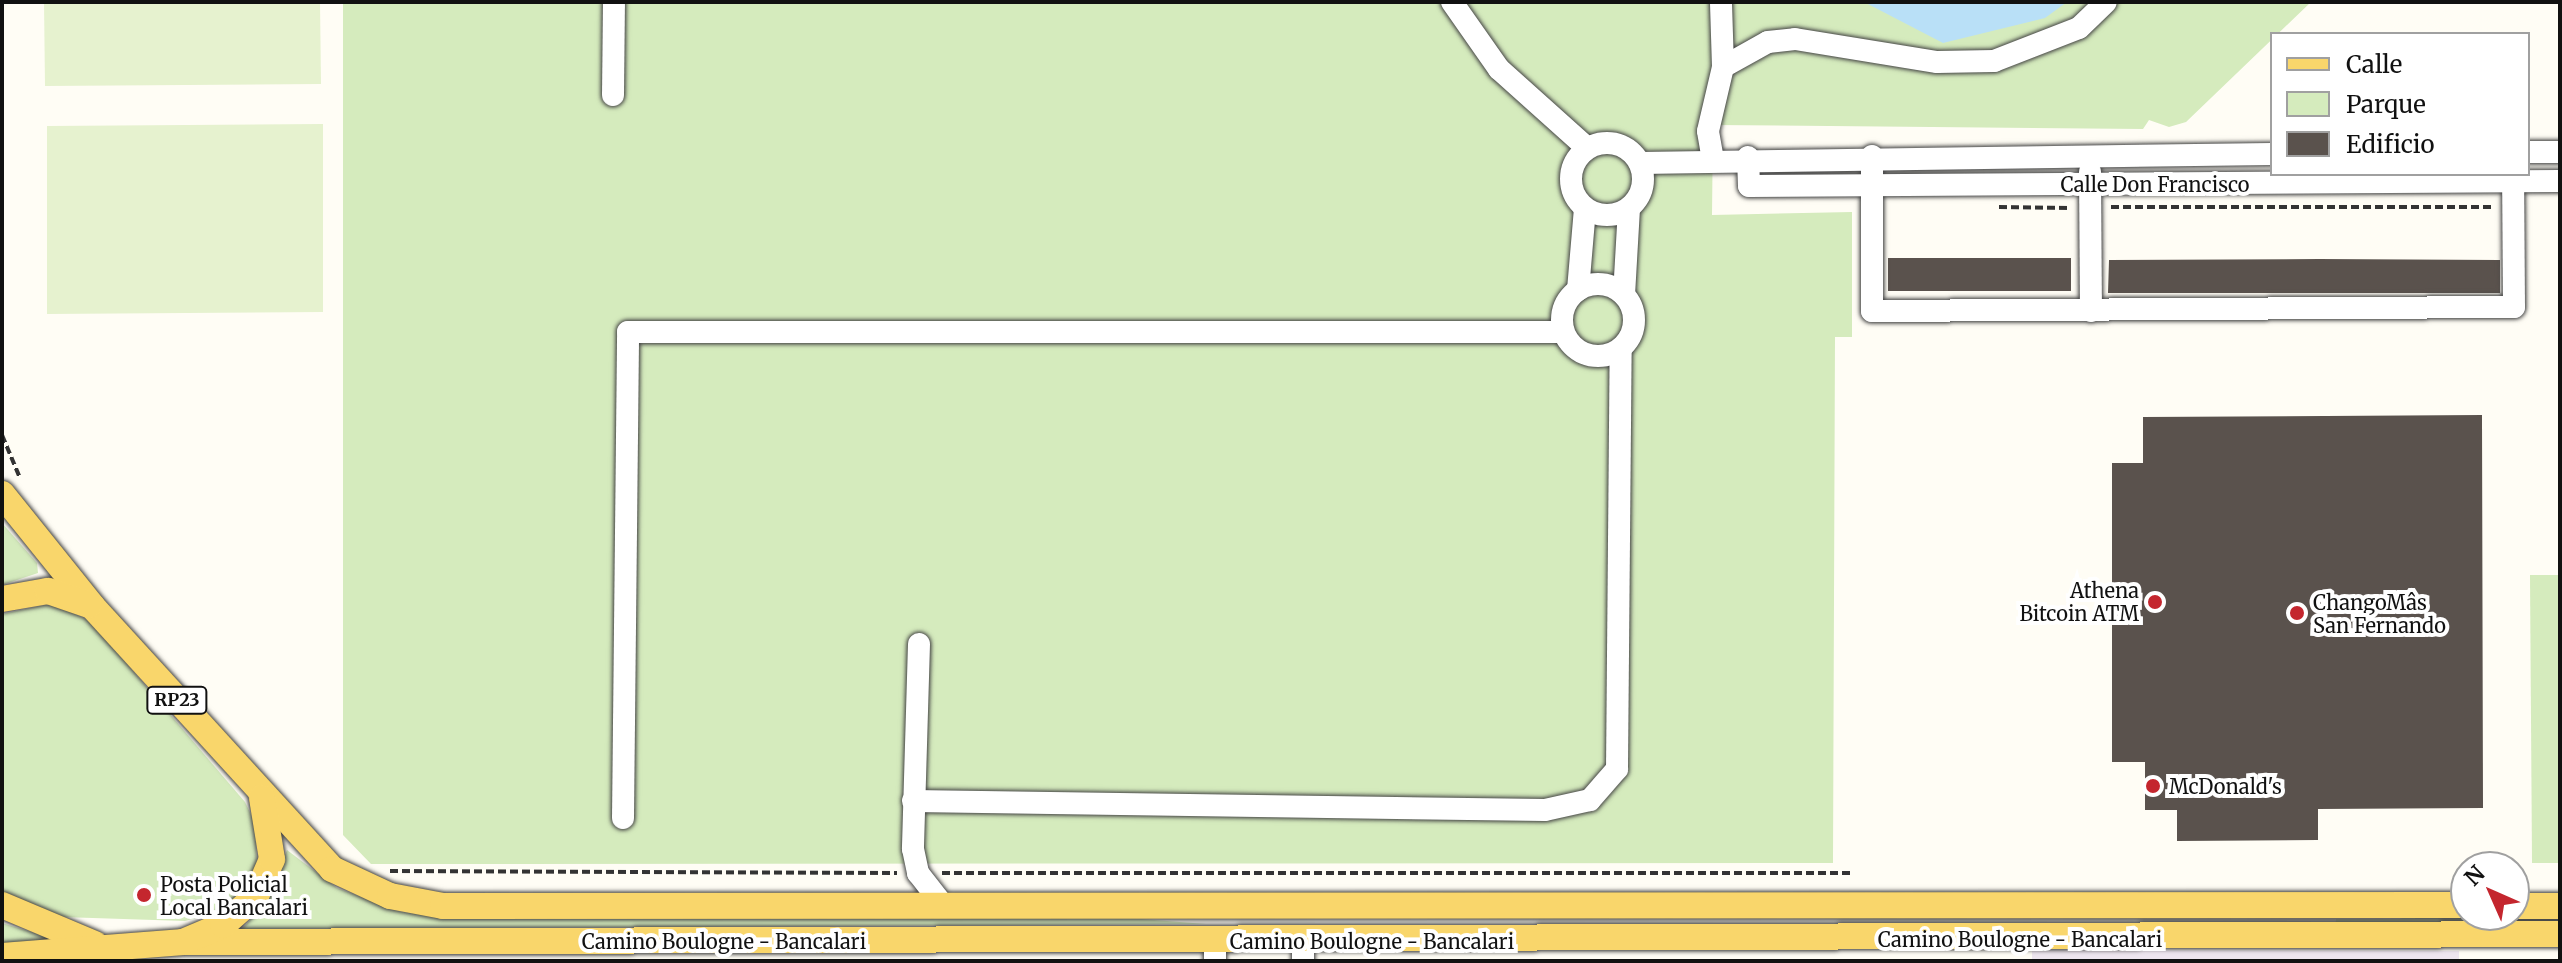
<!DOCTYPE html>
<html>
<head>
<meta charset="utf-8">
<style>
  body { margin:0 }
  #map { position:relative; width:2562px; height:963px; overflow:hidden; background:#fffdf5; font-family:Merriweather,serif }
  div>[style] { position:absolute }
  [style*='--x'] { left:calc(var(--x)*1px); top:calc(var(--y)*1px); width:calc(var(--w)*1px); rotate:calc(var(--a)*1deg) }
  .industrial>* { inset:0; background:#eee6ef }
  .green>* { inset:0; background:#d5ebbd }
  .pitch>* { inset:0; background:#e6f2cf }
  .water>* { inset:0; background:#b9e0f7 }
  .building>* { inset:0; background:#5a524d }
  .path>* { height:4px; margin-top:-2px; transform-origin:0; background:repeating-linear-gradient(90deg,#333 0 8px,transparent 0 12px) }
  .roads { filter:drop-shadow(0 0 2px #444) drop-shadow(0 0 2px #444) }
  .minor>* { height:22px; margin:-11px; padding:0 11px; transform-origin:11px; border-radius:11px; background:#fff }
  .minor>.ring { margin:-11px; padding:0; box-sizing:content-box; background:none; border:22px solid #fff; border-radius:50% }
  .major>* { height:26px; margin:-13px; padding:0 13px; transform-origin:13px; border-radius:13px; background:#f9d66b }
  .dots>* { width:22px; height:22px; translate:-50% -50%; box-sizing:border-box; border:4px solid #fff; border-radius:50% }
  span { translate:-50% -50%; white-space:nowrap; text-align:center; line-height:1.15; -webkit-text-stroke:8px #fff; paint-order:stroke }
  .shield-label span { padding:2px 6px; background:#fff; border:2px solid; border-radius:6px; -webkit-text-stroke-width:0 }
  .shield-label { font-size:18px; color:#111; font-weight:700 }
  .street-label { font-size:20px; color:#111 }
  .poi-label { font-size:20px; color:#111 }
  .right { translate:-100% -50%; text-align:right }
  .left { translate:0 -50%; text-align:left }
  .frame { position:absolute; inset:0; border:4px solid #111; pointer-events:none }
  .legend { position:absolute; left:2270px; top:32px; width:260px; height:144px; box-sizing:border-box; background:#fff; border:2px solid #a0a0a0; margin:0; padding:10px 14px; list-style:none; font-size:24px; color:#111 }
  .legend li { display:flex; align-items:center; gap:16px; height:40px }
  .legend b { width:40px; border:2px solid #a0a0a0 }
  .north { position:absolute; left:2450px; top:851px; width:80px; height:80px; box-sizing:border-box; background:#fff; border:2px solid #a0a0a0; border-radius:50%; rotate:315deg; font-size:22px; font-weight:700; line-height:32px; text-align:center; color:#111 }
  .north::after { content:''; display:block; margin:auto; width:28px; height:36px; background:#c4262e; clip-path:polygon(50% 0,100% 100%,50% 72%,0 100%) }
</style>
</head>
<body>
<div id="map">
  <div class="industrial">
    <div style="clip-path:polygon(2032px 950px,2459px 951px,2459px 961px,2032px 961px)"></div>
  </div>
  <div class="green">
    <div style="clip-path:polygon(343px 2px,2311px 2px,2186px 122px,2169px 127px,2149px 120px,2143px 129px,1713px 125px,1712px 215px,1852px 212px,1852px 337px,1835px 337px,1833px 863px,371px 864px,343px 835px)"></div>
    <div style="clip-path:polygon(2px 523px,37px 563px,38px 573px,2px 585px)"></div>
    <div style="clip-path:polygon(2530px 575px,2560px 575px,2560px 863px,2532px 863px)"></div>
    <div style="clip-path:polygon(54px 603px,91px 622px,245px 802px,255px 823px,257px 866px,237px 898px,218px 912px,185px 921px,62px 917px,2px 894px,2px 614px)"></div>
    <div style="clip-path:polygon(287px 850px,337px 888px,401px 912px,500px 918px,1089px 915px,1206px 924px,242px 929px,266px 903px)"></div>
    <div style="clip-path:polygon(2434px 909px,2560px 920px,2560px 927px,2335px 929px,2336px 919px,2399px 919px)"></div>
    <div style="clip-path:polygon(2px 923px,51px 938px,2px 947px)"></div>
  </div>
  <div class="pitch">
    <div style="clip-path:polygon(44px 2px,320px 2px,321px 84px,45px 86px)"></div>
    <div style="clip-path:polygon(323px 124px,323px 312px,47px 314px,47px 126px)"></div>
  </div>
  <div class="water">
    <div style="clip-path:polygon(1864px 2px,2067px 2px,2045px 18px,1943px 43px)"></div>
  </div>
  <div class="building">
    <div style="clip-path:polygon(1888px 258px,2071px 258px,2071px 291px,1888px 291px)"></div>
    <div style="clip-path:polygon(2319px 259px,2500px 260px,2500px 293px,2108px 293px,2109px 260px)"></div>
    <div style="clip-path:polygon(2482px 415px,2483px 808px,2318px 809px,2318px 840px,2177px 841px,2177px 810px,2145px 810px,2145px 762px,2112px 762px,2112px 463px,2143px 463px,2143px 417px)"></div>
  </div>
  <div class="path">
    <div style="--x:1999;--y:207;--w:71;--a:0.8"></div>
    <div style="--x:2111;--y:207;--w:383;--a:0"></div>
    <div style="--x:2;--y:435;--w:47;--a:67.3"></div>
    <div style="--x:390;--y:871;--w:507;--a:0.23"></div>
    <div style="--x:942;--y:873;--w:910;--a:0"></div>
  </div>
  <div class="roads">
    <div class="minor">
      <div style="--x:1452;--y:2;--w:82;--a:55"></div>
      <div style="--x:1499;--y:69;--w:118;--a:41.9"></div>
      <div style="--x:1723;--y:67;--w:51;--a:-29.1"></div>
      <div style="--x:1768;--y:42;--w:27;--a:-6"></div>
      <div style="--x:1795;--y:39;--w:144;--a:9.2"></div>
      <div style="--x:1937;--y:62;--w:57;--a:-1"></div>
      <div style="--x:1994;--y:61;--w:91;--a:-21.2"></div>
      <div style="--x:2079;--y:28;--w:37;--a:-44"></div>
      <div style="--x:613;--y:95;--w:93;--a:-89.4"></div>
      <div class="ring" style="left:1571px;top:143px;width:50px;height:50px"></div>
      <div style="--x:2528;--y:152;--w:32;--a:0"></div>
      <div style="--x:1872;--y:156;--w:155;--a:90"></div>
      <div style="--x:1872;--y:311;--w:642;--a:-0.36"></div>
      <div style="--x:2514;--y:307;--w:133;--a:-90.4"></div>
      <div style="--x:1748;--y:157;--w:29;--a:88"></div>
      <div style="--x:1749;--y:186;--w:811;--a:-0.35"></div>
      <div style="--x:1713;--y:160;--w:29;--a:-100"></div>
      <div style="--x:1708;--y:131;--w:66;--a:-76.8"></div>
      <div style="--x:1723;--y:67;--w:65;--a:-91.8"></div>
      <div style="--x:1640;--y:163;--w:632;--a:-0.82"></div>
      <div style="--x:2090;--y:172;--w:139;--a:89.6"></div>
      <div class="ring" style="left:1562px;top:284px;width:50px;height:50px"></div>
      <div style="--x:1578;--y:290;--w:81;--a:-85.1"></div>
      <div style="--x:1624;--y:295;--w:87;--a:-86.7"></div>
      <div style="--x:919;--y:644;--w:205;--a:91.7"></div>
      <div style="--x:913;--y:849;--w:25;--a:78"></div>
      <div style="--x:918;--y:873;--w:41;--a:52"></div>
      <div style="--x:913;--y:801;--w:632;--a:0.82"></div>
      <div style="--x:1545;--y:810;--w:46;--a:-12.5"></div>
      <div style="--x:1590;--y:800;--w:41;--a:-48.9"></div>
      <div style="--x:1617;--y:769;--w:420;--a:-89.5"></div>
      <div style="--x:623;--y:818;--w:486;--a:-89.4"></div>
      <div style="--x:628;--y:332;--w:935;--a:0"></div>
      <div style="--x:1303;--y:941;--w:20;--a:90"></div>
      <div style="--x:1215;--y:961;--w:20;--a:-90"></div>
    </div>
    <div class="major">
      <div style="--x:2;--y:494;--w:144;--a:51.2"></div>
      <div style="--x:92;--y:606;--w:356;--a:47.6"></div>
      <div style="--x:332;--y:869;--w:64;--a:25"></div>
      <div style="--x:390;--y:896;--w:54;--a:10.7"></div>
      <div style="--x:443;--y:906;--w:2023;--a:-0.03"></div>
      <div style="--x:2;--y:599;--w:47;--a:-9.9"></div>
      <div style="--x:48;--y:591;--w:43;--a:18.9"></div>
      <div style="--x:2;--y:905;--w:101;--a:22.8"></div>
      <div style="--x:2514;--y:906;--w:46;--a:0"></div>
      <div style="--x:183;--y:942;--w:2377;--a:-0.19"></div>
      <div style="--x:2;--y:956;--w:182;--a:-4.4"></div>
      <div style="--x:183;--y:942;--w:43;--a:-23"></div>
      <div style="--x:223;--y:925;--w:44;--a:-41.3"></div>
      <div style="--x:256;--y:896;--w:40;--a:-66.6"></div>
      <div style="--x:272;--y:859;--w:62;--a:-99.3"></div>
    </div>
  </div>
  <div class="dots">
    <div style="left:2155px;top:602px;background:#c4262e"></div>
    <div style="left:2297px;top:613px;background:#c4262e"></div>
    <div style="left:2153px;top:786px;background:#c4262e"></div>
    <div style="left:144px;top:895px;background:#c4262e"></div>
  </div>
  <div class="shield-label">
    <span style="left:177px;top:700px">RP23</span>
  </div>
  <div class="street-label">
    <span style="left:2155px;top:184px">Calle Don Francisco</span>
    <span style="left:2020px;top:939px">Camino Boulogne - Bancalari</span>
    <span style="left:724px;top:941px">Camino Boulogne - Bancalari</span>
    <span style="left:1372px;top:941px">Camino Boulogne - Bancalari</span>
  </div>
  <div class="poi-label">
    <span class="right" style="left:2139px;top:602px">Athena<br>Bitcoin ATM</span>
    <span class="left" style="left:2313px;top:614px">ChangoMâs<br>San Fernando</span>
    <span class="left" style="left:2169px;top:786px">McDonald's</span>
    <span class="left" style="left:160px;top:896px">Posta Policial<br>Local Bancalari</span>
  </div>
  <div class="frame"></div>
  <ul class="legend">
  <li><b style="height:10px;background:#f9d66b"></b>Calle</li>
  <li><b style="height:22px;background:#d5ebbd"></b>Parque</li>
  <li><b style="height:22px;background:#5a524d"></b>Edificio</li>
  </ul>
  <div class="north">N</div>
</div>
</body>
</html>
